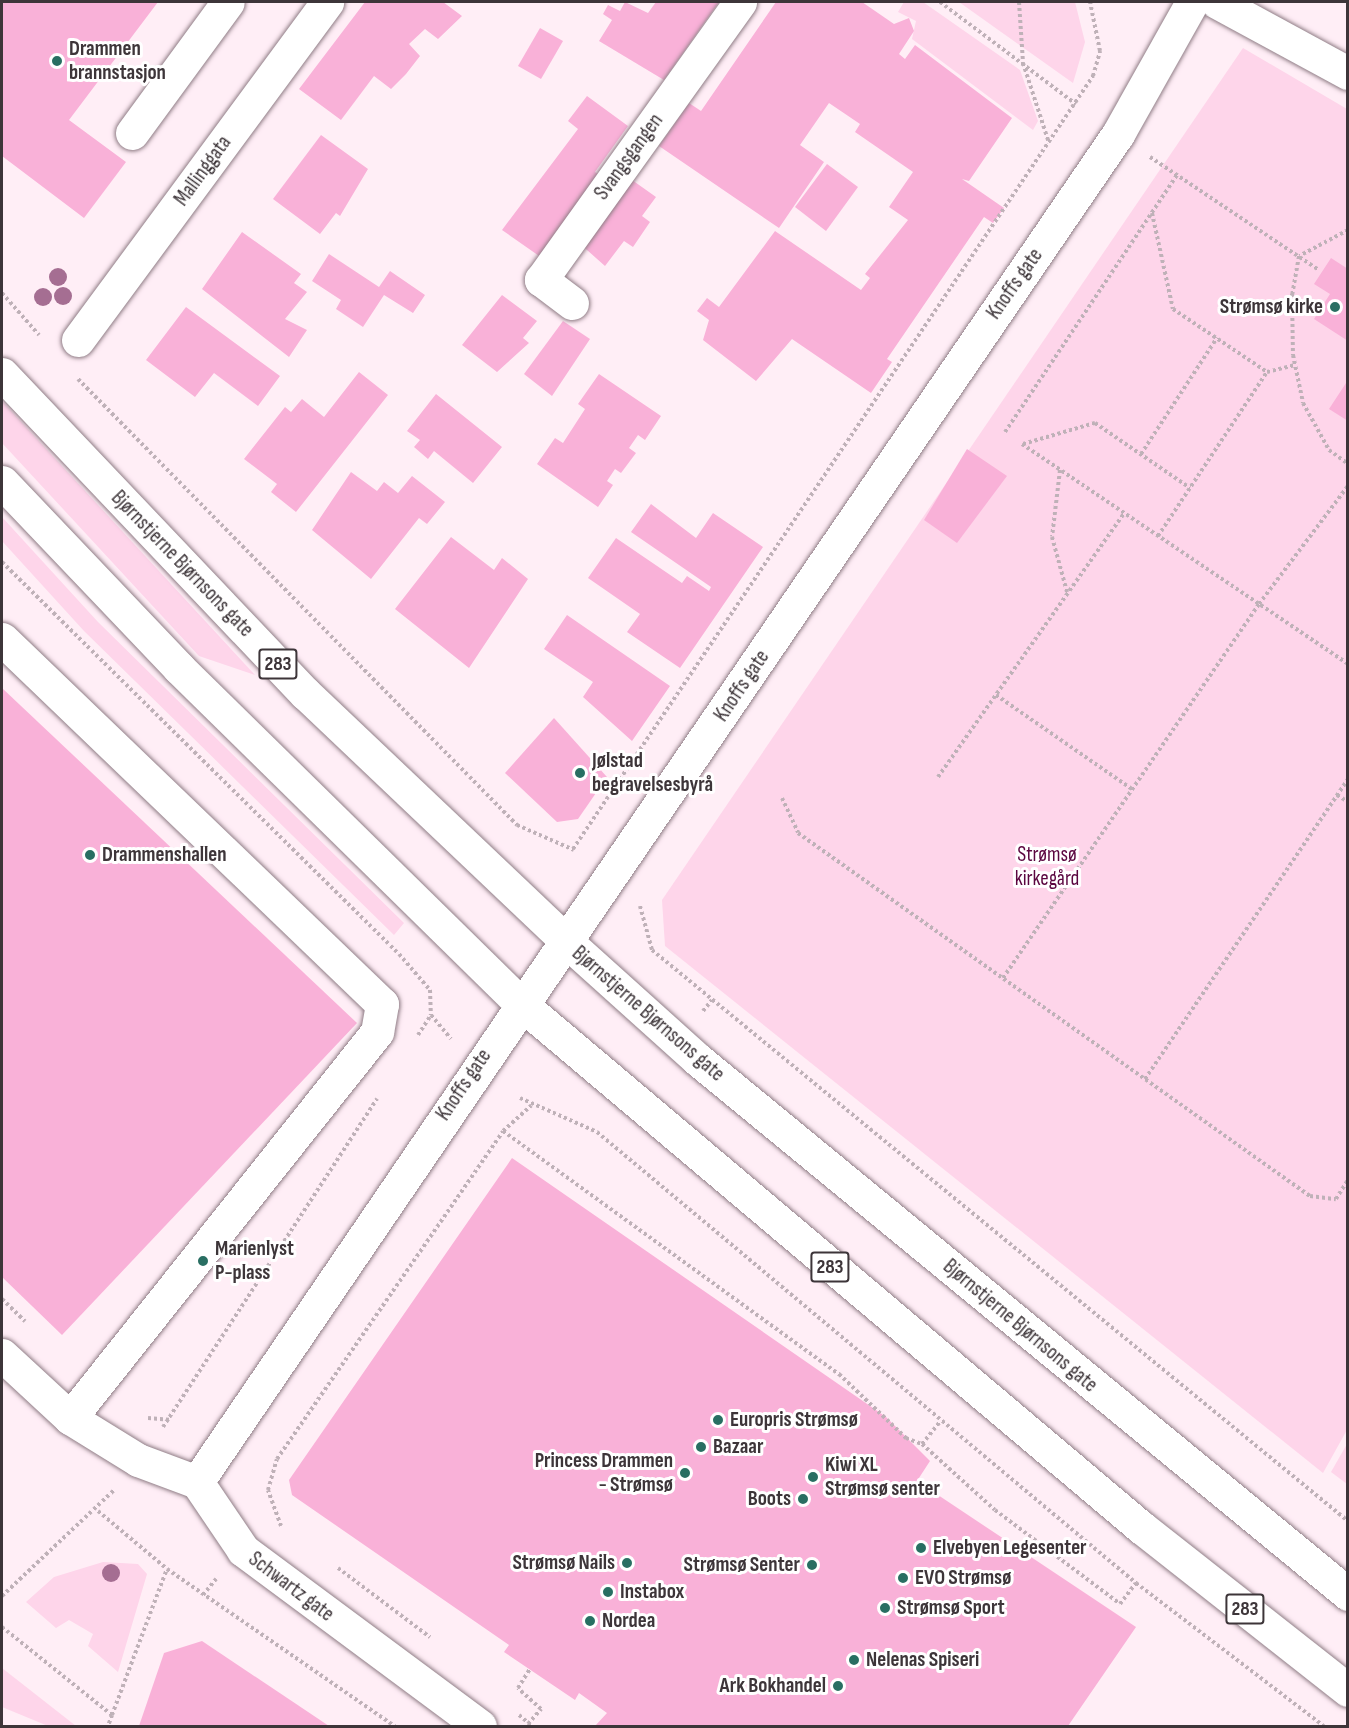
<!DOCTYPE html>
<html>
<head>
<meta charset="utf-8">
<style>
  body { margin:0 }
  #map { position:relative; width:1349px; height:1728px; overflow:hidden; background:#ffeef6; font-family:"Sofia Sans Condensed",sans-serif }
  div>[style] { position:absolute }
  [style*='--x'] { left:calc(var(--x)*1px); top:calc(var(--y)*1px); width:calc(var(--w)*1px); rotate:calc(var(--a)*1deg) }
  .green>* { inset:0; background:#fed5ea }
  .building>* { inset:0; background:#f9b1d8 }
  .path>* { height:4px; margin-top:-2px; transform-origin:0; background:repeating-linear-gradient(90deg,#bfb1b8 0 3px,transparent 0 6px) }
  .roads { filter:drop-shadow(0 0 2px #907d86) drop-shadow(0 0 2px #907d86) }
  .minor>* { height:33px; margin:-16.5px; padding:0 16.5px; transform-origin:16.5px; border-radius:16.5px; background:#fff }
  .major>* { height:33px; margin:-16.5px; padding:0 16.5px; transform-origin:16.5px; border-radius:16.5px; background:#fff }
  .trees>* { width:18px; height:18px; margin:-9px; border-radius:50%; background:#a56e92 }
  .dots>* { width:16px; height:16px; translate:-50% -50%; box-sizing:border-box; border:3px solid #fff; border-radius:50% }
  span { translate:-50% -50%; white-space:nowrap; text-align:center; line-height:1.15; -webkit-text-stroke:6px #fff; paint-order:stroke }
  .shield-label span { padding:2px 4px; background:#fff; border:2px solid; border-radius:4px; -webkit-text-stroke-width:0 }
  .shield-label { font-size:20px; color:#3d3539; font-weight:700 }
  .poi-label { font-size:21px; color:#3d3539; font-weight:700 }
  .left { translate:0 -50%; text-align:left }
  .right { translate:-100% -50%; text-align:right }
  .street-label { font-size:21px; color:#3d3539 }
  .park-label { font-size:21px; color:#5b0640 }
  .frame { position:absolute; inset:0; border:3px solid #3d3539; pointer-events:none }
</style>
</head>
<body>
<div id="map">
  <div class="green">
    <div style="clip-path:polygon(904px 2px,923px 2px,1020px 70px,1038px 121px,1033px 130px,912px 39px,916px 21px,898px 12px)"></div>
    <div style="clip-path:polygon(959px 2px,1075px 2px,1085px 42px,1073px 83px)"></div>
    <div style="clip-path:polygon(1243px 48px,1347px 109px,1348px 1428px,1323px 1473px,665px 946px,662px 900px)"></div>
    <div style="clip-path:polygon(2px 401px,255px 675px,199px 656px,2px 443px)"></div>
    <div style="clip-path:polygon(2px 517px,98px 622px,404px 923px,394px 935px,84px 631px,2px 541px)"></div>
    <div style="clip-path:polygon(1347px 1444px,1347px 1484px,1331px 1472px)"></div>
    <div style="clip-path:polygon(103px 1562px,138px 1564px,147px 1574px,118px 1672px,88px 1646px,93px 1634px,69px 1620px,56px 1628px,26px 1602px,54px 1577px)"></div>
    <div style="clip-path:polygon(2px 1668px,76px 1726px,48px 1726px,2px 1707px)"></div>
  </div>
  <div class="building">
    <div style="clip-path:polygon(2px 2px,158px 2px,69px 120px,126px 162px,84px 218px,2px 156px)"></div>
    <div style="clip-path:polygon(365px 2px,443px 2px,462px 16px,438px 39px,425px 29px,409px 44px,420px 56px,406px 74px,391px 89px,374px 76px,341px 120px,299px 89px)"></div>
    <div style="clip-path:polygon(625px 2px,648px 13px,656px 2px,719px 2px,664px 80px,599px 41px,612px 20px,603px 14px,608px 5px,620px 11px)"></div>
    <div style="clip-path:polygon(776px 2px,862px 2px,894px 24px,909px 18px,914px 31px,899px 54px,905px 59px,915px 45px,1012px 118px,969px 181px,962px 179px,1004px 208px,993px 223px,984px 217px,887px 359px,892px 362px,871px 393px,792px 339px,756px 381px,703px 340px,709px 320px,697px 311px,707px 298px,719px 307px,775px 231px,861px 290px,870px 278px,865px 274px,908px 220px,889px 207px,913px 172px,855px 132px,860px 124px,829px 103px,800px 145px,824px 162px,779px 228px,659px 146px,689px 103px,701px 111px)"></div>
    <div style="clip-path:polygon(540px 28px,563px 41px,541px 79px,518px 66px)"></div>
    <div style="clip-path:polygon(587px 96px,628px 126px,595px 172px,601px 176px,542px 258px,502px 230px,578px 129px,568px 121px)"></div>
    <div style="clip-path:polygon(321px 135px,368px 169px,340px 216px,336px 213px,320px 234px,273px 199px)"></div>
    <div style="clip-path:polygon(827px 164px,858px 187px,826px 231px,795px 207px)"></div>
    <div style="clip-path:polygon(625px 175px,656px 197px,642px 216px,650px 222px,633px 247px,624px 241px,605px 266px,578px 242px)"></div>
    <div style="clip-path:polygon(242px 232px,301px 274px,294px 283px,307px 292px,285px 319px,307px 330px,289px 357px,202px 289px)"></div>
    <div style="clip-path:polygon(329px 254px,379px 287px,390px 271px,425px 295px,413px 313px,384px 295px,363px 327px,336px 309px,341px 300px,312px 281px)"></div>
    <div style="clip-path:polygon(1331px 258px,1348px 269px,1348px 341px,1314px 319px,1330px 294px,1314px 284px)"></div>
    <div style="clip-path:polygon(502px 295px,537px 321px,523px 338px,529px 343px,497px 372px,462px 345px)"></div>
    <div style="clip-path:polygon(186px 307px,280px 376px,258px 406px,214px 373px,195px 397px,146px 360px)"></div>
    <div style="clip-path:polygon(563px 321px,590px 339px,552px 396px,524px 374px)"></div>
    <div style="clip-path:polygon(359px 372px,388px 395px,296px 512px,271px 492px,277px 484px,244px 459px,285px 407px,291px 412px,302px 399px,324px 417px)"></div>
    <div style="clip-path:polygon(599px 374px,661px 416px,645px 440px,638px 435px,629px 448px,636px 453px,621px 473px,615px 469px,607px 481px,613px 485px,598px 507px,537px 464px,555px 438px,563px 443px,585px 409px,578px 404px)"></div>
    <div style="clip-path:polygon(1348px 380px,1348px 421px,1329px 409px)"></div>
    <div style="clip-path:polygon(436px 394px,502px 447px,473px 483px,434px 451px,428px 459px,414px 447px,420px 440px,407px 431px)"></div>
    <div style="clip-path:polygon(967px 449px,1007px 476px,957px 543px,924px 520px)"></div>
    <div style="clip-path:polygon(351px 472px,377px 491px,384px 482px,398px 493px,412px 476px,445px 502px,427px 524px,419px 518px,371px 579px,312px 530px)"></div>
    <div style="clip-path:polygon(651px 504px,696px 538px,713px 513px,763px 547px,680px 668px,627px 632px,640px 614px,588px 578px,616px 538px,682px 583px,687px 576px,709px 591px,711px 587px,631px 532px)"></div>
    <div style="clip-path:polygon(451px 537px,494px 570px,502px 558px,528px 579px,469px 668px,395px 609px)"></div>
    <div style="clip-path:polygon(567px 615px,670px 686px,632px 741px,583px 697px,593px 682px,544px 649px)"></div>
    <div style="clip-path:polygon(2px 688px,357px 1023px,62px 1335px,2px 1277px)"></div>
    <div style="clip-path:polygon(554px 718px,607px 777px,578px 819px,557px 822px,505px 773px)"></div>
    <div style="clip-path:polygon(512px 1158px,886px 1417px,930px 1461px,917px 1481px,1136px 1627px,1068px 1726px,595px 1726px,607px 1713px,579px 1693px,575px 1700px,504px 1652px,509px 1645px,292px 1495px,289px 1480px)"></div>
    <div style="clip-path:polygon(202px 1641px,329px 1726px,139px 1726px,164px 1653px)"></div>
  </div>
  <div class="path">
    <div style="--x:940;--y:2;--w:170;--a:36.9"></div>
    <div style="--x:1019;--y:2;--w:61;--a:86.2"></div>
    <div style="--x:1023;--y:63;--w:84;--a:72"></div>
    <div style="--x:1150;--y:157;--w:203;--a:33.8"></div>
    <div style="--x:1152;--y:213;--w:98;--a:77.7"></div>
    <div style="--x:1173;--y:309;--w:113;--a:33.8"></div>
    <div style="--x:1348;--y:230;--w:55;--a:152"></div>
    <div style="--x:1299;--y:256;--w:39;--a:100"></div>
    <div style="--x:1292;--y:294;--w:61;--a:89.1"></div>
    <div style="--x:1293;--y:355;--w:49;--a:78.2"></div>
    <div style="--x:1303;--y:403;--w:54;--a:61"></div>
    <div style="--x:1329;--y:450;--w:24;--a:36"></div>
    <div style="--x:2;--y:293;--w:56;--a:48.6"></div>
    <div style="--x:78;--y:379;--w:626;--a:45.45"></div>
    <div style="--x:517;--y:825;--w:62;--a:23.7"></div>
    <div style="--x:1005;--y:432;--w:309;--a:-56.2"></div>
    <div style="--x:1022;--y:444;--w:393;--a:34"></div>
    <div style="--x:1023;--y:444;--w:75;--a:-16.3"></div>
    <div style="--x:1095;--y:423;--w:115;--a:34.4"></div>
    <div style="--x:1141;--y:454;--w:139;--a:-56.8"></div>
    <div style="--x:1060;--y:470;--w:67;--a:96.8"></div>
    <div style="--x:1052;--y:537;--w:57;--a:74.7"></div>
    <div style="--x:1158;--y:536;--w:197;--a:-56.4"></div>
    <div style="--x:1267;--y:372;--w:29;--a:-14"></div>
    <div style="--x:2;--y:562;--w:558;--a:44.64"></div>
    <div style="--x:399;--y:954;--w:48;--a:49.3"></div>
    <div style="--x:430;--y:990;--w:25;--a:88"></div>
    <div style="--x:431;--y:1015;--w:31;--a:50"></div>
    <div style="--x:996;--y:695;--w:165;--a:34.7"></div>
    <div style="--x:938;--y:777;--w:323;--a:-54.8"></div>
    <div style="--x:1337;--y:795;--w:13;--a:32"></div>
    <div style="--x:782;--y:798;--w:38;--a:65"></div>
    <div style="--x:798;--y:833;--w:628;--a:35.34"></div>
    <div style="--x:1310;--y:1196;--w:26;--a:7"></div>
    <div style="--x:1336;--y:1199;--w:22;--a:-58"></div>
    <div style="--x:573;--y:849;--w:932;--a:-56.07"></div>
    <div style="--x:1093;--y:76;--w:26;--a:-74"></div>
    <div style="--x:1100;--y:51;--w:50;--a:-101.5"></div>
    <div style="--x:640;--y:906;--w:46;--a:74.7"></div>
    <div style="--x:652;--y:950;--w:900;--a:39.37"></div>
    <div style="--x:1003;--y:978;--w:453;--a:-55.6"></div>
    <div style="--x:1259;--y:604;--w:148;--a:-53"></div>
    <div style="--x:703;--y:1011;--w:14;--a:-51"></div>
    <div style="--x:418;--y:1035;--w:24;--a:-57"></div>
    <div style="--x:1145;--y:1079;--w:362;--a:-55.9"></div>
    <div style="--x:520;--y:1098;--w:84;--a:23.8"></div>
    <div style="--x:597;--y:1132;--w:703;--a:39.92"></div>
    <div style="--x:1136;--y:1583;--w:236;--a:37.3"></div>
    <div style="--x:503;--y:1131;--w:415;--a:35.9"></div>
    <div style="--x:839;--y:1374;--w:93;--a:43.7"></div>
    <div style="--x:906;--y:1438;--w:17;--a:21"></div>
    <div style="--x:922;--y:1444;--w:98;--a:42.1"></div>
    <div style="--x:995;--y:1510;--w:156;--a:36.9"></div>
    <div style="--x:1120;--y:1604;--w:26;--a:-53"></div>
    <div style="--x:2;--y:1299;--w:32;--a:44"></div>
    <div style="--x:148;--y:1418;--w:21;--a:5"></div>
    <div style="--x:163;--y:1427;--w:392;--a:-56.9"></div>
    <div style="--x:922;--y:1444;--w:28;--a:-51"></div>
    <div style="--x:98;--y:1511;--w:90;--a:40"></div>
    <div style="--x:167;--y:1569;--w:277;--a:34.6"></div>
    <div style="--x:281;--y:1526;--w:38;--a:-110"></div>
    <div style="--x:268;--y:1490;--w:32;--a:-74"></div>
    <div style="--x:277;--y:1459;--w:398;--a:-55.4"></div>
    <div style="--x:503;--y:1131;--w:38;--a:-42"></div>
    <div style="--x:338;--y:1568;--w:115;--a:36.9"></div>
    <div style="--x:203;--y:1595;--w:21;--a:-51"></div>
    <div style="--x:2;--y:1596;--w:154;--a:-43.4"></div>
    <div style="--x:2;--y:1627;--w:141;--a:38.7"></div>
    <div style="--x:112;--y:1715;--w:12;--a:110"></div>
    <div style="--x:112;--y:1715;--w:156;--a:-69.4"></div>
    <div style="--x:519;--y:1715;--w:17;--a:40"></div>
    <div style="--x:528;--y:1724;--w:20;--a:-49"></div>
    <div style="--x:541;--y:1709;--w:31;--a:-138"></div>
    <div style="--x:518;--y:1688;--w:22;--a:-58"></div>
  </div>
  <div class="roads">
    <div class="minor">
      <div style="--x:132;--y:133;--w:162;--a:-53.8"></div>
      <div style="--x:572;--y:303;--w:39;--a:-143"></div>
      <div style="--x:541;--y:280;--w:342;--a:-54.4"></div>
      <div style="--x:78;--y:340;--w:420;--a:-53.6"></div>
      <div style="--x:2;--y:639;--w:527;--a:43.85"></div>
      <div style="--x:382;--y:1004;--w:28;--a:100"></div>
      <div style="--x:377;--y:1032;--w:493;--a:128.5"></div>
      <div style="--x:2;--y:1355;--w:93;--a:42.8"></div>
      <div style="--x:70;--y:1418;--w:80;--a:31.7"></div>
      <div style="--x:138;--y:1460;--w:63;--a:20.4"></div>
      <div style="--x:197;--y:1482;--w:82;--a:55.9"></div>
      <div style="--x:243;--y:1550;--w:295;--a:36.6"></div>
      <div style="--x:197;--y:1482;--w:655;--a:-55.7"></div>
    </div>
    <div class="major">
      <div style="--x:1217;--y:2;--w:149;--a:28.5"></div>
      <div style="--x:2;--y:374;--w:441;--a:46.5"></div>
      <div style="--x:306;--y:694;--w:359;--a:43.5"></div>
      <div style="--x:566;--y:941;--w:176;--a:42"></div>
      <div style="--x:697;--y:1059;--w:843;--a:39.41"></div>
      <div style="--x:2;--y:482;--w:257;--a:46.4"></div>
      <div style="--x:179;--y:668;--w:478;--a:44.5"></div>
      <div style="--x:520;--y:1003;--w:814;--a:40.17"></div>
      <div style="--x:1142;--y:1528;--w:262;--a:38.2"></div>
      <div style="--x:566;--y:941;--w:978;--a:-55.63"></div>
      <div style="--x:1118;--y:134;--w:151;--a:-60.7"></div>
    </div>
  </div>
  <div class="trees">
    <div style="left:58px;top:277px"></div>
    <div style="left:63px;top:296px"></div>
    <div style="left:43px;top:297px"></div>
    <div style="left:111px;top:1573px"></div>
  </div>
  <div class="dots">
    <div style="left:57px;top:61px;background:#296e62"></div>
    <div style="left:1335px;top:307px;background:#296e62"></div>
    <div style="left:580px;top:773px;background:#296e62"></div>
    <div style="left:90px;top:855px;background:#296e62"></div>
    <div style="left:203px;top:1261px;background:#296e62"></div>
    <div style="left:718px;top:1420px;background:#296e62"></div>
    <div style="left:701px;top:1447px;background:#296e62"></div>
    <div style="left:685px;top:1473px;background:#296e62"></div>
    <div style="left:813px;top:1477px;background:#296e62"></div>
    <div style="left:803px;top:1499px;background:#296e62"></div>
    <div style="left:921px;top:1548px;background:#296e62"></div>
    <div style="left:627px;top:1563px;background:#296e62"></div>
    <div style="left:812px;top:1565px;background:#296e62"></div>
    <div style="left:903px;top:1578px;background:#296e62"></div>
    <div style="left:608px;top:1592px;background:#296e62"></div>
    <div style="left:885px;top:1608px;background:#296e62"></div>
    <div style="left:590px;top:1621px;background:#296e62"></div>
    <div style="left:854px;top:1660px;background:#296e62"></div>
    <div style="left:838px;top:1686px;background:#296e62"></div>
  </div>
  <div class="shield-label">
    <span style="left:278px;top:664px">283</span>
    <span style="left:830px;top:1267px">283</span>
    <span style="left:1245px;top:1609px">283</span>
  </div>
  <div class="poi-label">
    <span class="left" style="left:69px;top:61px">Drammen<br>brannstasjon</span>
    <span class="right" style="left:1323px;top:307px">Strømsø kirke</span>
    <span class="left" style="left:592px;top:773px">Jølstad<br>begravelsesbyrå</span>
    <span class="left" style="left:102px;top:855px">Drammenshallen</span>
    <span class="left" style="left:215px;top:1261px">Marienlyst<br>P-plass</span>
    <span class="left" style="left:730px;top:1420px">Europris Strømsø</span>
    <span class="left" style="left:713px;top:1447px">Bazaar</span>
    <span class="right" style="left:673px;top:1473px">Princess Drammen<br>- Strømsø</span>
    <span class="left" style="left:825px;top:1477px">Kiwi XL<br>Strømsø senter</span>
    <span class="right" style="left:791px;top:1499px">Boots</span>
    <span class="left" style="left:933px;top:1548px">Elvebyen Legesenter</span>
    <span class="right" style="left:615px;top:1563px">Strømsø Nails</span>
    <span class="right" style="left:800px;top:1565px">Strømsø Senter</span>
    <span class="left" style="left:915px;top:1578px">EVO Strømsø</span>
    <span class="left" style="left:620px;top:1592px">Instabox</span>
    <span class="left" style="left:897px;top:1608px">Strømsø Sport</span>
    <span class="left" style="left:602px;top:1621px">Nordea</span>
    <span class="left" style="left:866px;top:1660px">Nelenas Spiseri</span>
    <span class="right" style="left:826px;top:1686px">Ark Bokhandel</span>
  </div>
  <div class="street-label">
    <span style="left:629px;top:157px;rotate:-54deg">Svangsgangen</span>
    <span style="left:203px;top:171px;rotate:-54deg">Mallinggata</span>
    <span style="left:1015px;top:284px;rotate:-55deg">Knoffs gate</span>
    <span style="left:182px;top:564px;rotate:46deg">Bjørnstjerne Bjørnsons gate</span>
    <span style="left:742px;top:686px;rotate:-56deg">Knoffs gate</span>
    <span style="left:648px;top:1014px;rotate:41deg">Bjørnstjerne Bjørnsons gate</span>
    <span style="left:464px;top:1085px;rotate:-56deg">Knoffs gate</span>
    <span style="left:1020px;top:1326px;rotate:40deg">Bjørnstjerne Bjørnsons gate</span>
    <span style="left:291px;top:1587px;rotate:37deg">Schwartz gate</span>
  </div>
  <div class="park-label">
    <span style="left:1047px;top:867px">Strømsø<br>kirkegård</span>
  </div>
  <div class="frame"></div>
</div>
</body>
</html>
